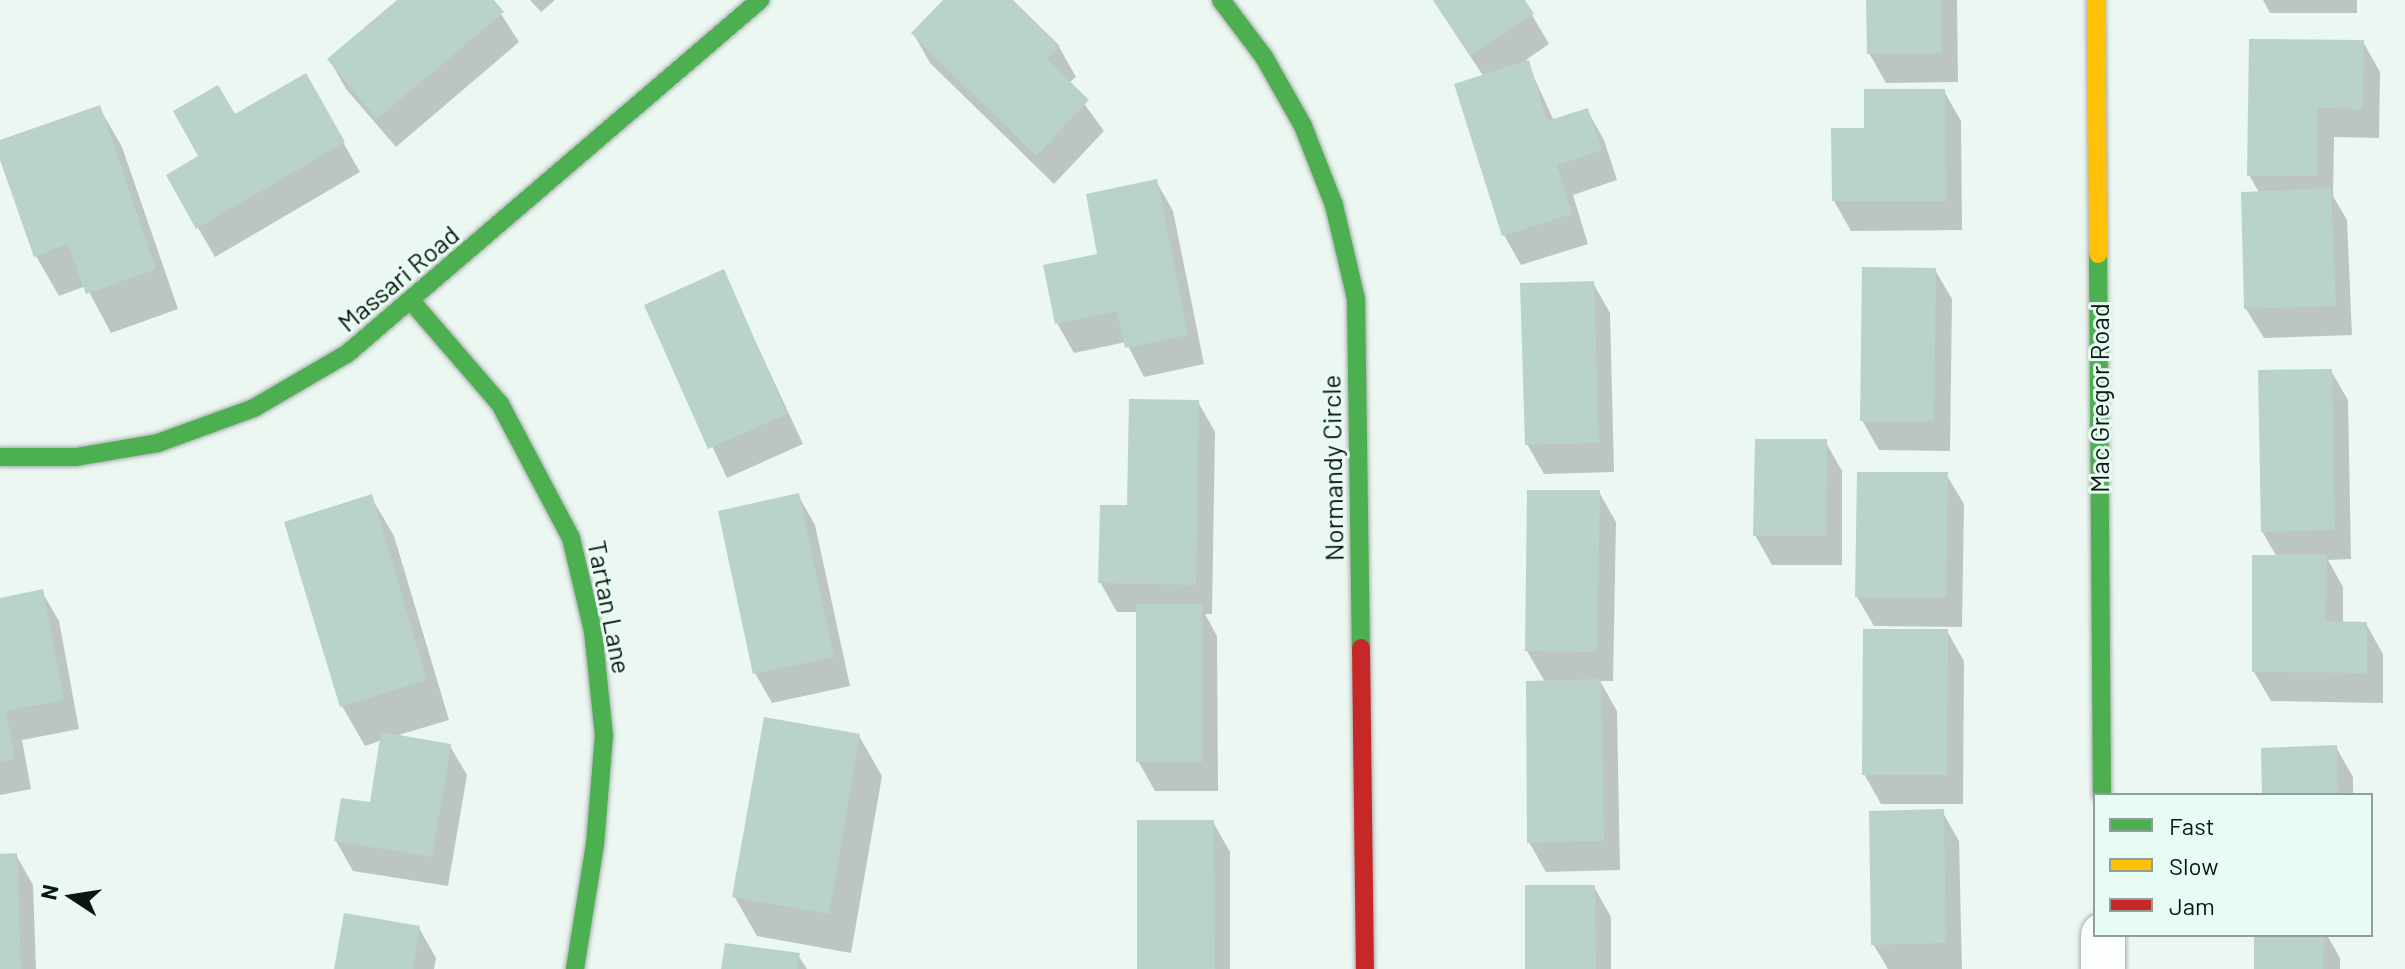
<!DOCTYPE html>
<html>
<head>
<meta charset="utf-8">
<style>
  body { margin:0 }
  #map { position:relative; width:2405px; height:969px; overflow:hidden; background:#ecf7f2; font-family:Barlow,sans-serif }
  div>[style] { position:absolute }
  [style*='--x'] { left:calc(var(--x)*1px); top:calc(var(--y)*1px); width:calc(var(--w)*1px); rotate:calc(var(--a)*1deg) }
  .shadow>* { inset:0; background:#0003 }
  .building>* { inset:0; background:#b9d3c9 }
  .roads { filter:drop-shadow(0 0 2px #a6aeaa) drop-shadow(0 0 2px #a6aeaa) }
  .street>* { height:44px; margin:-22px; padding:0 22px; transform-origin:22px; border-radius:22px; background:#fcfefd }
  .fast>* { height:18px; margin:-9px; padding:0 9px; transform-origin:9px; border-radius:9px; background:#4caf50 }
  .slow>* { height:18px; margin:-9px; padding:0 9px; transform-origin:9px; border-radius:9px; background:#ffc107 }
  .jam>* { height:18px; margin:-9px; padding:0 9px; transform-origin:9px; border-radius:9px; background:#c62828 }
  span { translate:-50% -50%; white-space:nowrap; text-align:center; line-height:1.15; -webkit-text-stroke:6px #e7fcf2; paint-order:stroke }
  .street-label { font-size:26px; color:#0d1411 }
  .legend { position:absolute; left:2093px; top:793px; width:280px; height:144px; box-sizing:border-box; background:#e7fcf2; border:2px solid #909f98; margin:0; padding:10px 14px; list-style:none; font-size:24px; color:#0d1411 }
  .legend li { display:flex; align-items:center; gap:16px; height:40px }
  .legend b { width:40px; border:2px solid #909f98 }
  .north { position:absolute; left:32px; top:857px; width:80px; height:80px; -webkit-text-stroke:6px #e7fcf2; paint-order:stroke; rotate:282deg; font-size:22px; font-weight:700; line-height:32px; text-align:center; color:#0d1411 }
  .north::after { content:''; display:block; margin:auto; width:28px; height:36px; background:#0d1411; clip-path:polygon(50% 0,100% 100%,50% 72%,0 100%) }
</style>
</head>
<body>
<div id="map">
  <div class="shadow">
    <div style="clip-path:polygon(400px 0,492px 0,519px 42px,396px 147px,346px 89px,329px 59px)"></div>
    <div style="clip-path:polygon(530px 0,555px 0,541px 12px)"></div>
    <div style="clip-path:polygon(945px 0,1010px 0,1059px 47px,1076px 77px,1069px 83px,1104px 131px,1054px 184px,930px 63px,913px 33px)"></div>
    <div style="clip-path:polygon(1433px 0,1523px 0,1532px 15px,1549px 44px,1526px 60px,1554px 121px,1587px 110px,1604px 140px,1617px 180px,1573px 195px,1588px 244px,1521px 265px,1504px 235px,1484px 77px)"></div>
    <div style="clip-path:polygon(1868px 0,1957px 0,1958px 82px,1886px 83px,1869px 53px)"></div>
    <div style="clip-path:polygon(2263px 0,2357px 0,2357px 13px,2270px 13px)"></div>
    <div style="clip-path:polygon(2363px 42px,2380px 72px,2379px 138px,2334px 137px,2333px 196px,2347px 220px,2352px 335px,2264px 338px,2246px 309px,2260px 194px,2249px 175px)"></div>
    <div style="clip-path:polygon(305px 76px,360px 172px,215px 257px,168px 176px,201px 157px,234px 116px)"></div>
    <div style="clip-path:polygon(1944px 91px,1961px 121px,1962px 230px,1851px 231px,1834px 201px,1866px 129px)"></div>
    <div style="clip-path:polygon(99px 107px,122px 147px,178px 309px,111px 333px,86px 286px,59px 296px,36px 256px,0 154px,0 142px)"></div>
    <div style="clip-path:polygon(1156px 181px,1173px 211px,1204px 364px,1144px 377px,1126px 342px,1074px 353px,1057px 323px)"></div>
    <div style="clip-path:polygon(1935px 270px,1952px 299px,1950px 451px,1879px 450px,1862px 420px)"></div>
    <div style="clip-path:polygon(723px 272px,803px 444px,727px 478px,647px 306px)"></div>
    <div style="clip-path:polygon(1593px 283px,1610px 313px,1614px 472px,1544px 474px,1527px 444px)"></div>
    <div style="clip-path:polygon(2331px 371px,2348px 400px,2351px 559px,2328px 560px,2343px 587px,2343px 624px,2366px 624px,2383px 654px,2383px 703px,2271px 701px,2254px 672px,2277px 557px,2262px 531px)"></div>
    <div style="clip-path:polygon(1198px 402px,1215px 432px,1212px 614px,1205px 614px,1217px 636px,1218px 791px,1155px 791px,1138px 761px,1138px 612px,1117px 612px,1100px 582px)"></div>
    <div style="clip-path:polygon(1825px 441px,1842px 471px,1842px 565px,1772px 565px,1755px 535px)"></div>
    <div style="clip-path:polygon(1946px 474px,1964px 504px,1962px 627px,1874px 626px,1857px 597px)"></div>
    <div style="clip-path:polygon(1599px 492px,1616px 522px,1613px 681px,1600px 681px,1617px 711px,1620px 870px,1546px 872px,1529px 842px,1545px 682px,1527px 651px)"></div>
    <div style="clip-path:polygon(798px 495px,815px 525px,850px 686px,772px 703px,755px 673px)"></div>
    <div style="clip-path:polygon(371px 497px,394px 536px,449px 720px,395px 736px,450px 746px,467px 775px,448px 886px,353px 871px,336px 841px,371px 805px,382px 740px,365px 746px,342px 706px)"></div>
    <div style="clip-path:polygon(42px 592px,59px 621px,79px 729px,22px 740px,31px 789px,0 795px,0 600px)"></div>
    <div style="clip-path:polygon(1947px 631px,1964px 661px,1963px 804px,1881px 804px,1864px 774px)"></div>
    <div style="clip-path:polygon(859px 736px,882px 776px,851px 953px,757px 936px,734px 896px)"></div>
    <div style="clip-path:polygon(2336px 747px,2353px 777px,2353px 795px,2264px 795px)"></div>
    <div style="clip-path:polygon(1942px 811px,1959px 841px,1962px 969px,1888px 969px,1873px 944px)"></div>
    <div style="clip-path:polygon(1213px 822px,1230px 852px,1230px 969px,1139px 969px)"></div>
    <div style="clip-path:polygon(16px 855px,33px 885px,36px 969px,0 969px,0 856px)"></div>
    <div style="clip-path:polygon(1594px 887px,1611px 917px,1611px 969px,1527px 969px)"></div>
    <div style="clip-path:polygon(419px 928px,436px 958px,434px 969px,336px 969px)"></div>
    <div style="clip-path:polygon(2256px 935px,2327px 935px,2340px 958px,2340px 969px,2256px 969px)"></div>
    <div style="clip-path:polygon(798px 955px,807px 969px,723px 969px)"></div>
  </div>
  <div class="building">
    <div style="clip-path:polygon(397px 0,494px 0,504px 12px,377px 119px,327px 59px)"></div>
    <div style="clip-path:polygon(943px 0,1013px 0,1060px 46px,1047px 59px,1089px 100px,1036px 156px,911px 33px)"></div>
    <div style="clip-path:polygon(1433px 0,1525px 0,1534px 14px,1470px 56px)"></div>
    <div style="clip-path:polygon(1866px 0,1942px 0,1942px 53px,1867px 54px)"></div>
    <div style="clip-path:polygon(2249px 39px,2364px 40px,2363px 109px,2318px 108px,2317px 176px,2247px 176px)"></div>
    <div style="clip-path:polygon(1529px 60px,1547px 121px,1588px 108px,1602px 150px,1557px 165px,1572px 214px,1502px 236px,1454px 84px)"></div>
    <div style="clip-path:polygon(306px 73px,345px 142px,196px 229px,166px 175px,198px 156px,173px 111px,218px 85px,235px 114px)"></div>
    <div style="clip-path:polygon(1864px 89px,1945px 89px,1946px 201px,1832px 201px,1831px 128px,1864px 128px)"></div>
    <div style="clip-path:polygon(100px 105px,156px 269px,86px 294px,68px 244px,34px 257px,0 160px,0 140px)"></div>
    <div style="clip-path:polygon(1157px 179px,1188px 335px,1125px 348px,1117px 311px,1055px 324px,1043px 265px,1097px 254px,1086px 194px)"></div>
    <div style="clip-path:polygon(2331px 188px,2336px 306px,2244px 309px,2241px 192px)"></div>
    <div style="clip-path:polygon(1862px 267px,1936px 268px,1934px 421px,1860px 421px)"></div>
    <div style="clip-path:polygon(724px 269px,787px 414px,708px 449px,644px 305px)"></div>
    <div style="clip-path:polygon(1594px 281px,1599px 443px,1525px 445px,1520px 283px)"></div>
    <div style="clip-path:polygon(2332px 369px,2335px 530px,2261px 532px,2258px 370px)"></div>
    <div style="clip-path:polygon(1129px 399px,1199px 400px,1196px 585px,1098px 583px,1100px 505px,1127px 505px)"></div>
    <div style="clip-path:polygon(1755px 439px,1827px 439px,1826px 536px,1753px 536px)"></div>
    <div style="clip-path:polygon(1857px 472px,1948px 472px,1946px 597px,1855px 597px)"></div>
    <div style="clip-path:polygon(1527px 490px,1600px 490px,1597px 652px,1525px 651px)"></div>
    <div style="clip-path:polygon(799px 493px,834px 657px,753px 674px,718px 511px)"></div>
    <div style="clip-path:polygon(372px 494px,427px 680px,340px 707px,284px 522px)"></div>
    <div style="clip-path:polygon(2252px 555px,2327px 555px,2326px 621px,2367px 622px,2367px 673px,2252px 672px)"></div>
    <div style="clip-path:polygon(43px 589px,64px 700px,6px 711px,15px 759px,0 762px,0 598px)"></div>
    <div style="clip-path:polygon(1136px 604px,1202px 604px,1202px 762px,1136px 762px)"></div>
    <div style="clip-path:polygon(1863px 629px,1948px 629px,1947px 775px,1862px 775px)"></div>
    <div style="clip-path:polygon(1601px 679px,1604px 841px,1527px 843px,1526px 681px)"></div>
    <div style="clip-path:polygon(764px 717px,860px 734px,829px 914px,732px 897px)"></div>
    <div style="clip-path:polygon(381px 732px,451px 744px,432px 857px,334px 841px,341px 798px,370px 802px)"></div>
    <div style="clip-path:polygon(2337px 745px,2338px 795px,2262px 795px,2261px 748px)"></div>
    <div style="clip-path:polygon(1944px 809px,1946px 943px,1871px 945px,1869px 811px)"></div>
    <div style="clip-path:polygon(1137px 820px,1214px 820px,1215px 969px,1137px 969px)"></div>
    <div style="clip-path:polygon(17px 853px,21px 969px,0 969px,0 854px)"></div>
    <div style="clip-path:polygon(1525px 885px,1595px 885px,1596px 969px,1525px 969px)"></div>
    <div style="clip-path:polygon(344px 913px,420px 926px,413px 969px,334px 969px)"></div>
    <div style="clip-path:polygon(2254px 935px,2324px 935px,2323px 969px,2254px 969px)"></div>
    <div style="clip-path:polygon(725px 943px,800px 953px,797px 969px,721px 969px)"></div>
  </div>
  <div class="roads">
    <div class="street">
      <div style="--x:2103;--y:935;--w:34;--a:90"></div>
    </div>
    <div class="fast">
      <div style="--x:1221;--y:0;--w:71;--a:53"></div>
      <div style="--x:1264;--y:57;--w:79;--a:60.5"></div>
      <div style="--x:1303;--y:126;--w:85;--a:68.6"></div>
      <div style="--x:1334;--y:205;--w:97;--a:76.8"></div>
      <div style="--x:1356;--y:299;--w:349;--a:89.2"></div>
      <div style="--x:2098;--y:254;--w:541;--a:89.58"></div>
      <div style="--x:412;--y:302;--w:135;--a:49.2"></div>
      <div style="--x:500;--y:404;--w:152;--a:62.1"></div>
      <div style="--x:571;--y:538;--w:96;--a:76.7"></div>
      <div style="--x:593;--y:631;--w:105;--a:84"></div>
      <div style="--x:604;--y:735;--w:109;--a:94.7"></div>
      <div style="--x:595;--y:844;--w:127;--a:99.1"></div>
      <div style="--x:0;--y:457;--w:76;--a:0"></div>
      <div style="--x:76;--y:457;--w:83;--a:-9.7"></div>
      <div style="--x:158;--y:443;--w:102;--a:-20"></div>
      <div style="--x:254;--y:408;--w:109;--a:-30.3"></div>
      <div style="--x:348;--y:353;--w:543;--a:-40.59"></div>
    </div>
    <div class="slow">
      <div style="--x:2096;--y:0;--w:254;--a:89.5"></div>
    </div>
    <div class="jam">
      <div style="--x:1361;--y:648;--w:321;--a:89.3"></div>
    </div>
  </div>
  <div class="street-label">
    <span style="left:398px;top:278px;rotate:-40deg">Massari Road</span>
    <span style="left:2099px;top:398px;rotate:-90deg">Mac Gregor Road</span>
    <span style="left:1332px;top:468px;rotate:-91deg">Normandy Circle</span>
    <span style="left:610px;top:607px;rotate:79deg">Tartan Lane</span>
  </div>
  <ul class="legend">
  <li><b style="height:10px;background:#4caf50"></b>Fast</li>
  <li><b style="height:10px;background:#ffc107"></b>Slow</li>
  <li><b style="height:10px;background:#c62828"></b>Jam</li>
  </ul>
  <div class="north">N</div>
</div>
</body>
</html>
